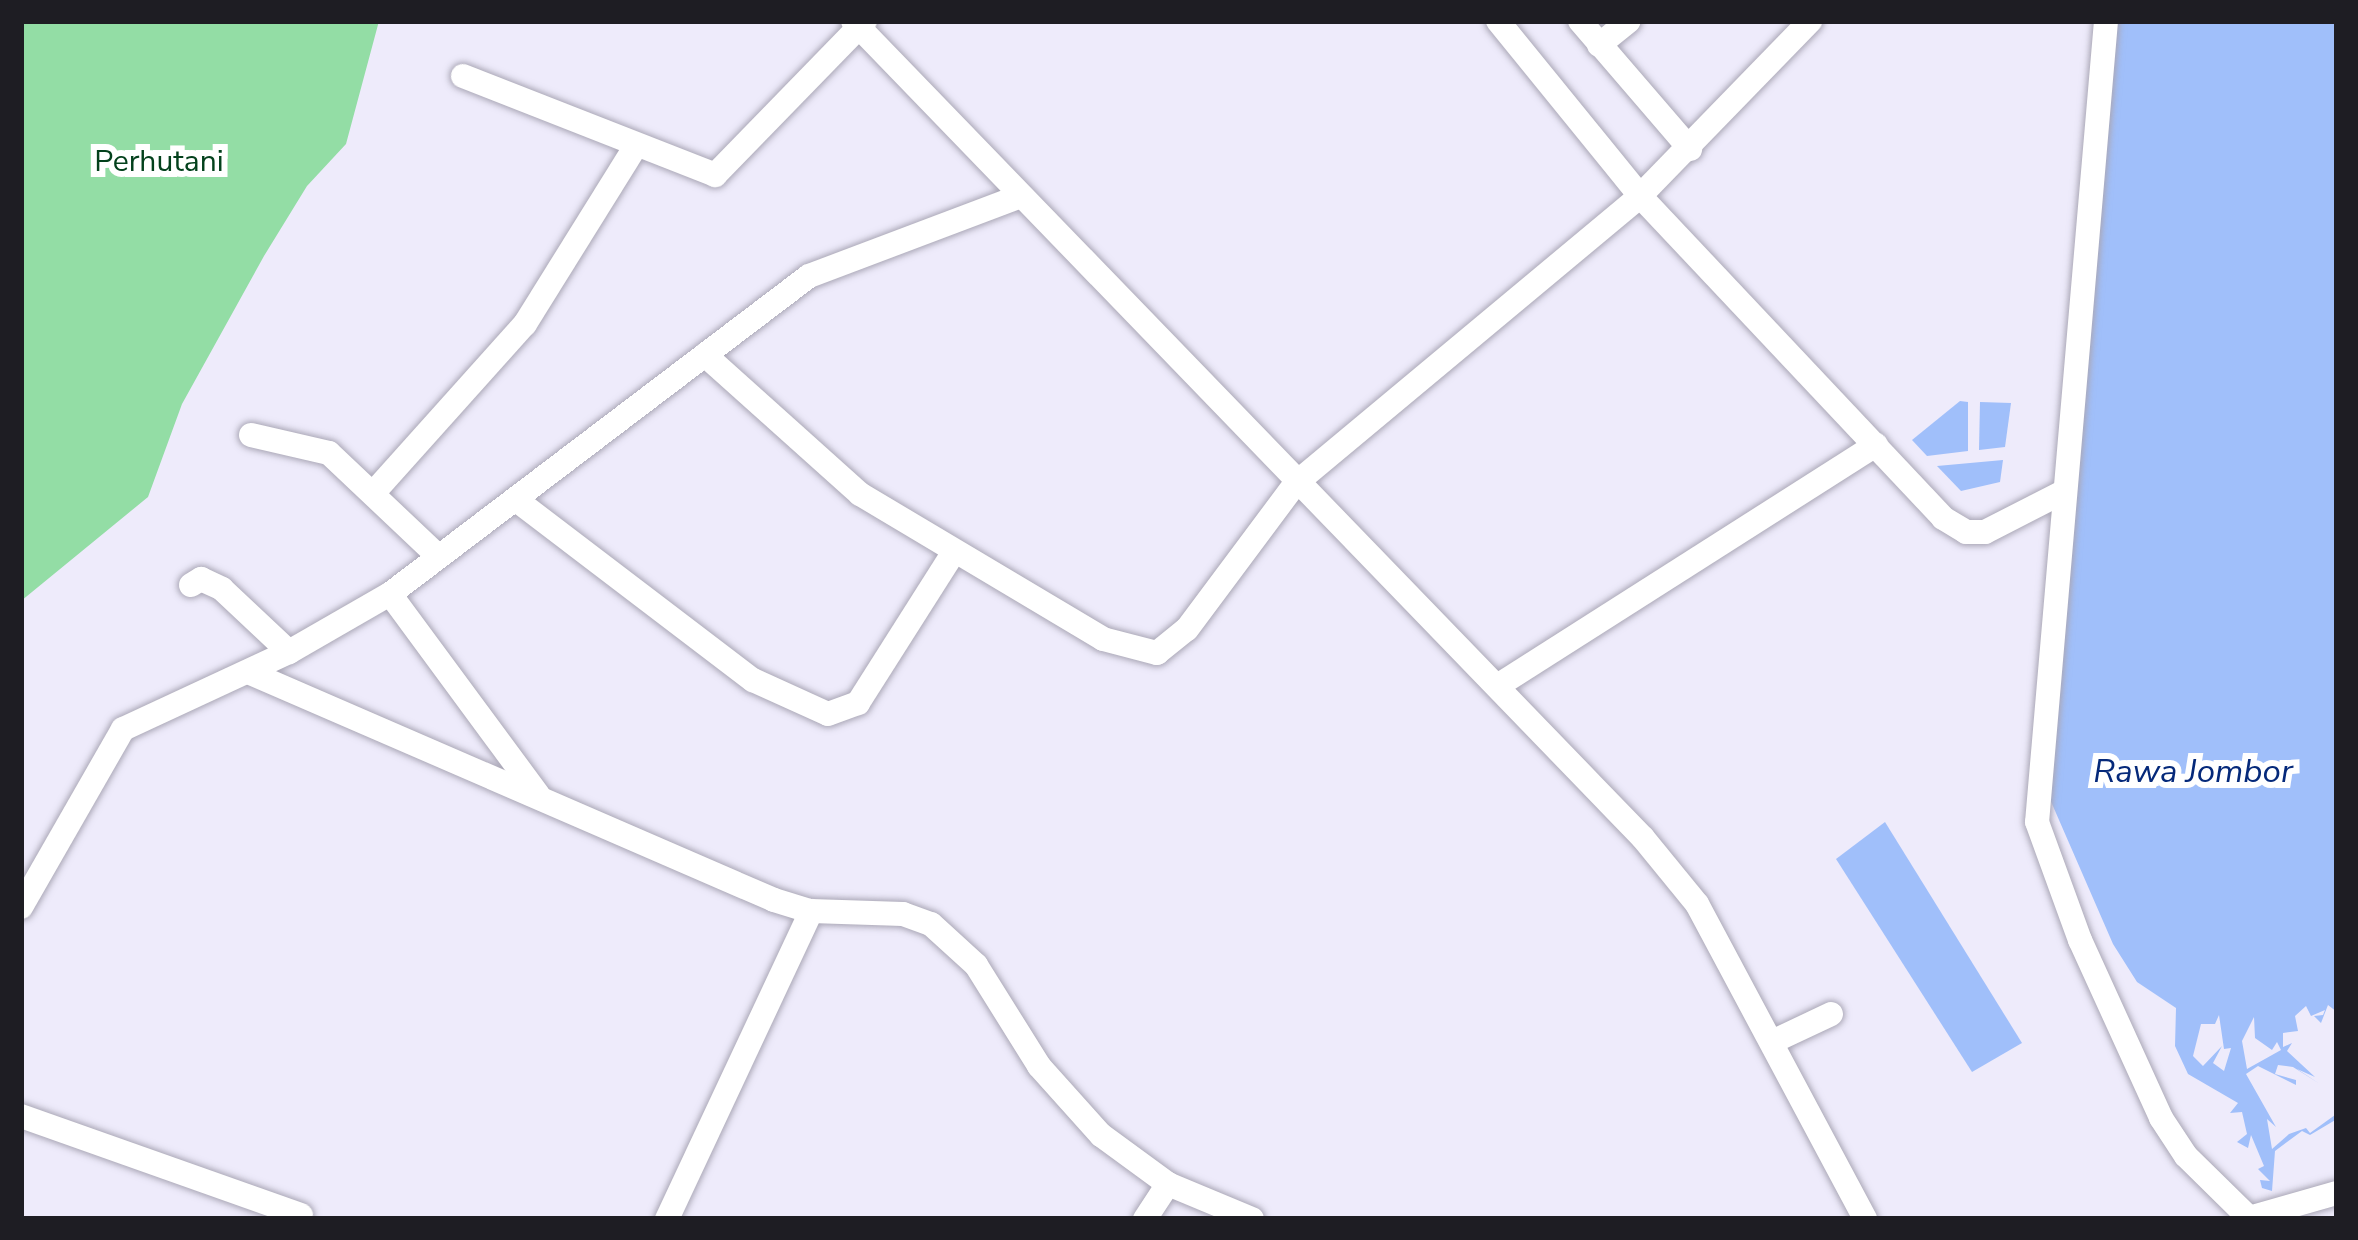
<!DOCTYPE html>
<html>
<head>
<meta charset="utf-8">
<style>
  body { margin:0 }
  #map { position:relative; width:2358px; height:1240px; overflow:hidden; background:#eeebfb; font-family:"Nunito Sans",sans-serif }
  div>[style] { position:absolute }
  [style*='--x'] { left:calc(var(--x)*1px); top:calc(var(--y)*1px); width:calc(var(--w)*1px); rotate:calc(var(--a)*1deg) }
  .green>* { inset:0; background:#93dda5 }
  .water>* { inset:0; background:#a0bffa }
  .roads { filter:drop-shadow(0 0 3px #aba8b7) drop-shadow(0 0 3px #aba8b7) }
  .minor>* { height:24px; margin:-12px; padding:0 12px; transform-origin:12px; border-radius:12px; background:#fff }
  span { translate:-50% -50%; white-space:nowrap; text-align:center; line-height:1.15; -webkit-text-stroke:12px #fff; paint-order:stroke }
  .park-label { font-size:30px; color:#03411c }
  .water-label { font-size:33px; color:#05297a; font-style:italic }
  .frame { position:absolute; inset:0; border:24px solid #1e1d23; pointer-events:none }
</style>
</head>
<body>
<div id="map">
  <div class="green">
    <div style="clip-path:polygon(21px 21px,379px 21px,346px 144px,307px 186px,264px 256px,182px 404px,148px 497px,21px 601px)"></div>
  </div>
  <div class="water">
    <div style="clip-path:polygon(evenodd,2116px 21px,2337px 21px,2337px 1012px,2328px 1005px,2321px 1023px,2314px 1016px,2323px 1015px,2325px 1010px,2311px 1016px,2306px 1006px,2295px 1016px,2298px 1031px,2283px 1033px,2283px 1047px,2292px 1043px,2287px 1051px,2315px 1077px,2297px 1069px,2320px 1084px,2293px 1067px,2278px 1065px,2275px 1074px,2296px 1080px,2296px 1085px,2258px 1066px,2246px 1074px,2276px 1127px,2267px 1119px,2272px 1149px,2289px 1134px,2306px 1128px,2310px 1133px,2335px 1115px,2337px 1119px,2310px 1135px,2302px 1131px,2275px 1151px,2272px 1191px,2262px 1188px,2260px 1180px,2270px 1181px,2258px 1169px,2264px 1166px,2251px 1135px,2248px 1148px,2237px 1142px,2247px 1134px,2242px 1112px,2230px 1113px,2238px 1103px,2188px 1074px,2175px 1046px,2176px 1008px,2137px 982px,2113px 944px,2049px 797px,2116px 21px,2219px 1015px,2224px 1049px,2231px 1048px,2224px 1071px,2213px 1063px,2222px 1046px,2203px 1066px,2193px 1056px,2201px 1024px,2215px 1024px,2219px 1015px,2116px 21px,2254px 1017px,2255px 1038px,2272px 1050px,2277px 1042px,2281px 1050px,2247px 1069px,2242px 1041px,2254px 1017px)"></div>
    <div style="clip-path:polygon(1960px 401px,1968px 402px,1968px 451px,1927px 456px,1912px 440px)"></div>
    <div style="clip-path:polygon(1980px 402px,2011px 403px,2005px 447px,1979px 450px)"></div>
    <div style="clip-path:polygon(2003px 460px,2000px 482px,1961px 491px,1937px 466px)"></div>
    <div style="clip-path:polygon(1885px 822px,2022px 1043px,1972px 1072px,1836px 859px)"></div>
  </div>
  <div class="roads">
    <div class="minor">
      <div style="--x:853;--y:21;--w:1136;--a:45.96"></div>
      <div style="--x:1643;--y:838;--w:85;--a:50.7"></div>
      <div style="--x:1697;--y:904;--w:357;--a:61.9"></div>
      <div style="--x:1498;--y:21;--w:225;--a:50.9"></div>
      <div style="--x:1640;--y:196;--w:442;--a:46.7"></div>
      <div style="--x:1943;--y:518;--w:27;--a:31"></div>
      <div style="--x:1966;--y:532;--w:19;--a:0"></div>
      <div style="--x:1985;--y:532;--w:88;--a:-27.1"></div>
      <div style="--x:1580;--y:21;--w:169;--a:49.3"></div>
      <div style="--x:2106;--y:21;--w:804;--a:94.92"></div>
      <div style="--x:2037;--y:822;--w:126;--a:70"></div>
      <div style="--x:2080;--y:940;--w:196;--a:65.5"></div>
      <div style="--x:2161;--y:1118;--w:45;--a:56.7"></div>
      <div style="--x:2186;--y:1156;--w:88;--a:44.5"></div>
      <div style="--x:1599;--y:45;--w:38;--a:-39"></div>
      <div style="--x:463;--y:76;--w:271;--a:21.4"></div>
      <div style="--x:715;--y:175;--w:215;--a:-45.8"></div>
      <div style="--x:705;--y:355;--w:208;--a:41.9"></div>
      <div style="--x:860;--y:494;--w:283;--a:30.8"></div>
      <div style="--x:1103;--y:639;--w:56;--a:14.5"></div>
      <div style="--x:1157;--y:653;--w:38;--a:-39"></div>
      <div style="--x:1187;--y:629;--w:182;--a:-53.3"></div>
      <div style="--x:1296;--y:483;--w:448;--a:-39.8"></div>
      <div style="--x:1640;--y:196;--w:244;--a:-45.8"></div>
      <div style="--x:251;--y:435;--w:80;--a:13"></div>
      <div style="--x:329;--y:453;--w:151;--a:43.4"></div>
      <div style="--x:375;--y:491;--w:224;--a:-48.1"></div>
      <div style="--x:525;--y:324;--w:206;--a:-58.1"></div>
      <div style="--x:519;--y:502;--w:294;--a:37.3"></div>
      <div style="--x:753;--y:680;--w:82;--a:24.4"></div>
      <div style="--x:828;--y:714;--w:32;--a:-20"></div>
      <div style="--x:858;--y:703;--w:179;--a:-57.6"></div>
      <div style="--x:191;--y:585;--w:12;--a:-31"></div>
      <div style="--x:201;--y:579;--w:23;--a:25"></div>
      <div style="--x:222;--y:589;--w:92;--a:43.2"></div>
      <div style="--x:390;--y:594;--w:250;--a:53.6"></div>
      <div style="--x:248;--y:672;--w:573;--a:23.43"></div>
      <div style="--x:774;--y:900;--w:39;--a:17"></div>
      <div style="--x:811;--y:911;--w:92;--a:1.9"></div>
      <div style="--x:903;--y:914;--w:30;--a:20"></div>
      <div style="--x:931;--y:924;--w:61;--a:42.3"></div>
      <div style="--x:976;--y:965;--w:119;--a:58"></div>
      <div style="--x:1039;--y:1066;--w:93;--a:48.1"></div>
      <div style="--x:1101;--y:1135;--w:83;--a:36.2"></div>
      <div style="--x:1168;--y:1184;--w:91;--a:22.6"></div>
      <div style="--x:1499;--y:685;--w:447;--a:-32.5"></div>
      <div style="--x:21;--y:907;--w:205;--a:-60.2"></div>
      <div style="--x:123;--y:729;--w:183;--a:-24.9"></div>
      <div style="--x:289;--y:652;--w:116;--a:-29.9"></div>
      <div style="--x:390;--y:594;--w:526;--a:-37.2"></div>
      <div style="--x:809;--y:276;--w:223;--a:-20.7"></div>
      <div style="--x:1774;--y:1041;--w:63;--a:-25.3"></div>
      <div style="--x:21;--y:1116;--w:297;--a:19.5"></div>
      <div style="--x:2249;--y:1218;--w:91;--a:-15.9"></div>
      <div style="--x:667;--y:1219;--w:340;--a:-64.9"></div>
      <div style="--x:1145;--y:1219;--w:42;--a:-56.7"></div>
    </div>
  </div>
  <div class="park-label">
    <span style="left:159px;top:162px">Perhutani</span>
  </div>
  <div class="water-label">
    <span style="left:2193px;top:772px">Rawa Jombor</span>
  </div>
  <div class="frame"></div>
</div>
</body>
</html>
